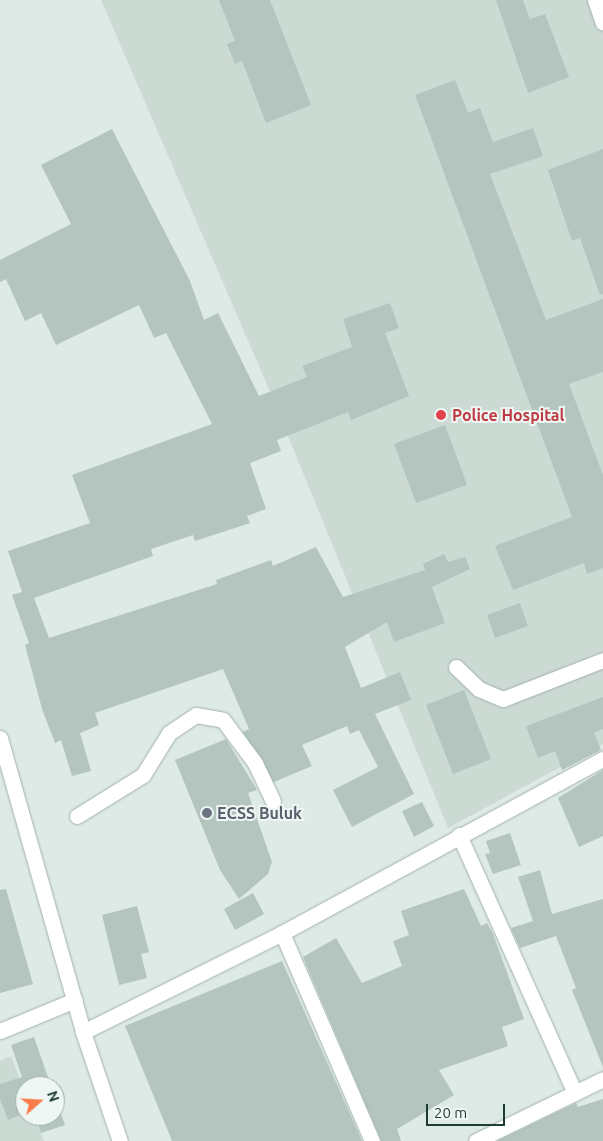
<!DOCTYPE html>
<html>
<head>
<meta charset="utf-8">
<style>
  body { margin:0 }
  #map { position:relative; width:603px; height:1141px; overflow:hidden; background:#deeae5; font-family:Ubuntu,sans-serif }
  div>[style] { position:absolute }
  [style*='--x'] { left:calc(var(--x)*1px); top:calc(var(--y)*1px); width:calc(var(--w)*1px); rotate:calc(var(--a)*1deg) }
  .built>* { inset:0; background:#ccdad4 }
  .building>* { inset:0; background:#b3c5be }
  .roads { filter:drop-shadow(0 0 1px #a1b2ac) drop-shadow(0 0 1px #a1b2ac) }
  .street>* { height:15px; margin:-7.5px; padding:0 7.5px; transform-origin:7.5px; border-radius:7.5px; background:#fff }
  .dots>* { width:14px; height:14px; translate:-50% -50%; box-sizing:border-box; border:2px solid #eef7f3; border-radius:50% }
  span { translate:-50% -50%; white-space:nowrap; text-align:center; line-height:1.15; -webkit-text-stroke:4px #eef7f3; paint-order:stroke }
  .health-label { font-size:16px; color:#be3a42; font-weight:700 }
  .left { translate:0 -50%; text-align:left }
  .worship-label { font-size:16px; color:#5b616d; font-weight:700 }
  .north { position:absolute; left:15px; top:1076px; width:50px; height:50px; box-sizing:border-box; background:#eef7f3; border:1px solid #9baca7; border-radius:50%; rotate:71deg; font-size:14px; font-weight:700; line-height:20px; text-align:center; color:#1e3b34 }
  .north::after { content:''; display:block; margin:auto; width:18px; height:22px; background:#f97c4d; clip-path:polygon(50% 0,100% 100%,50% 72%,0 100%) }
  .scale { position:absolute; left:426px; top:1104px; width:79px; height:22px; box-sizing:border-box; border:2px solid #1e3b34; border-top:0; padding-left:6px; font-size:15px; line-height:18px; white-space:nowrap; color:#1e3b34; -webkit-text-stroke:4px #eef7f3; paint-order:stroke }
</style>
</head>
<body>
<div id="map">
  <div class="built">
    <div style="clip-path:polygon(101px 0,592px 0,603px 32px,603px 744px,448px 828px,268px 387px)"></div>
    <div style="clip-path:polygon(11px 1056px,25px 1092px,25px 1116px,34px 1116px,44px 1141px,0 1141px,0 1061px)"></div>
  </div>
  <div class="building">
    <div style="clip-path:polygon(219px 0,270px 0,311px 105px,266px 123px,242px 61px,235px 64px,227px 44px,235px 41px)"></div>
    <div style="clip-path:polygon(496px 0,523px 0,530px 19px,545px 14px,569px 77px,528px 93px)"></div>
    <div style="clip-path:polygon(455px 80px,468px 113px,480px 108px,493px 142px,533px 128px,543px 156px,490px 174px,546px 320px,603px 299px,603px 372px,569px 384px,603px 475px,603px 568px,587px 574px,584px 563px,513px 590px,495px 546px,572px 517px,415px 95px)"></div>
    <div style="clip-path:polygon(112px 129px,190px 281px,204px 320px,218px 313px,259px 396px,307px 377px,302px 366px,352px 347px,343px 319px,390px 303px,399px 328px,385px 333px,409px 396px,351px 420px,348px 412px,277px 440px,281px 451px,250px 463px,266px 509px,247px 516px,250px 523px,195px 541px,193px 535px,151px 549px,153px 556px,34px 598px,49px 638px,217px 584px,216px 580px,271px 560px,273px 566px,316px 547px,343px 597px,425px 570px,423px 564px,444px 554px,448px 562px,465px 557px,470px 569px,432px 587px,445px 623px,394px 642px,387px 622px,345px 647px,361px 688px,400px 672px,411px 700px,375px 714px,414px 794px,352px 827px,333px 790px,378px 767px,359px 730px,350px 734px,347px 726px,302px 745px,312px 766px,274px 782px,243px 732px,249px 729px,223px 669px,95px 713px,99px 725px,80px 733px,91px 771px,72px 776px,61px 740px,55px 743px,42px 709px,25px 645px,29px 643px,12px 595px,22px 592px,8px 551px,90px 523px,72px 475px,212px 424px,166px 333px,154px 338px,139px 305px,56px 345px,41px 313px,25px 321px,6px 279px,0 282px,0 260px,71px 224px,41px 165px)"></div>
    <div style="clip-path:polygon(603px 149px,603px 294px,600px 295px,580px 238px,572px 241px,548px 170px)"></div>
    <div style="clip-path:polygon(445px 425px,467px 485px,416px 503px,394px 444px)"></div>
    <div style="clip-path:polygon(520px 603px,528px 626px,495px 638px,487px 615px)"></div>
    <div style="clip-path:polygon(464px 690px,491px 759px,453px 774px,426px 705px)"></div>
    <div style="clip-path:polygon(603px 697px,603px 729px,594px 733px,601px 750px,562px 770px,555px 751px,538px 758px,526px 726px)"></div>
    <div style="clip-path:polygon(226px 739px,257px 790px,248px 793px,272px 862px,268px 874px,239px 899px,220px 870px,175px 760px)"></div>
    <div style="clip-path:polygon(603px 770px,603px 836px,579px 847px,558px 798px)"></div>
    <div style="clip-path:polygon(422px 802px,434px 826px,414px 837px,402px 811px)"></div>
    <div style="clip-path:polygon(510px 833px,521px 865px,493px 874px,485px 854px,490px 853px,486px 841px)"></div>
    <div style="clip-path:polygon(540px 870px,552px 914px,603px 899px,603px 1067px,572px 990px,576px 988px,556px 936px,520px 948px,511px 928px,533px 921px,518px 877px)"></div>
    <div style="clip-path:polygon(6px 889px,33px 984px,0 993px,0 890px)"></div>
    <div style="clip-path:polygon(464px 889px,481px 926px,487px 923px,493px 934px,524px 1019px,502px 1027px,508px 1046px,439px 1070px,454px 1095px,397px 1129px,401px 1141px,381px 1141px,303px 957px,336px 938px,362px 983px,402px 966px,393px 941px,409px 935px,401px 911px)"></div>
    <div style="clip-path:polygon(253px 893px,264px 914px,235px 930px,224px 909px)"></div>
    <div style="clip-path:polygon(137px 906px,149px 952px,141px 954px,147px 978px,119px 985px,102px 915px)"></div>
    <div style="clip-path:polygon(282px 961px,362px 1141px,172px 1141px,125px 1026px)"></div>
    <div style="clip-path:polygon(34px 1037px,51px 1086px,25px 1086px,25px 1113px,8px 1120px,0 1099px,0 1084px,22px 1077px,11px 1045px)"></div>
    <div style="clip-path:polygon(55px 1097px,65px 1125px,41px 1133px,35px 1116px,55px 1116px)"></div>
    <div style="clip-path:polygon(603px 1099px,603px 1141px,497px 1141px,576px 1103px,578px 1107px)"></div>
  </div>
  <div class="roads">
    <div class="street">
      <div style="--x:595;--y:0;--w:24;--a:71"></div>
      <div style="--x:456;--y:667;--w:32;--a:44"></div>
      <div style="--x:479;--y:689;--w:26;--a:23"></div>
      <div style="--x:503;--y:699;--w:107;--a:-21.3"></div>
      <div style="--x:0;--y:738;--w:305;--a:74.2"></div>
      <div style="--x:83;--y:1032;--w:115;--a:71.3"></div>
      <div style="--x:77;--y:816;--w:78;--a:-31.8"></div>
      <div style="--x:143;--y:775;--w:49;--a:-58.2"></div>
      <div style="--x:169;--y:733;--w:32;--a:-34"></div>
      <div style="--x:196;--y:715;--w:27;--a:10"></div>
      <div style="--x:223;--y:720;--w:54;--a:53.3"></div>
      <div style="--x:255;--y:763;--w:42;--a:64.7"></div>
      <div style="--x:459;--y:835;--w:283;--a:65.8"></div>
      <div style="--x:282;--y:933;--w:227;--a:66.6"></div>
      <div style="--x:0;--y:1031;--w:81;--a:-22.5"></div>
      <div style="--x:83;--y:1032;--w:222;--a:-26.4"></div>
      <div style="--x:282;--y:933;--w:365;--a:-28.5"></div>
      <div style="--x:476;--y:1141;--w:141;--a:-26"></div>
    </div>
  </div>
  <div class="dots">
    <div style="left:441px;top:415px;background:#e0444e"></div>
    <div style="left:207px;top:813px;background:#6b7280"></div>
  </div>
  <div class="health-label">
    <span class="left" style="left:452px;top:415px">Police Hospital</span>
  </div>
  <div class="worship-label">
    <span class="left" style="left:217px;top:813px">ECSS Buluk</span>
  </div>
  <div class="north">N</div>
  <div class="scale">20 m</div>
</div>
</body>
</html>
